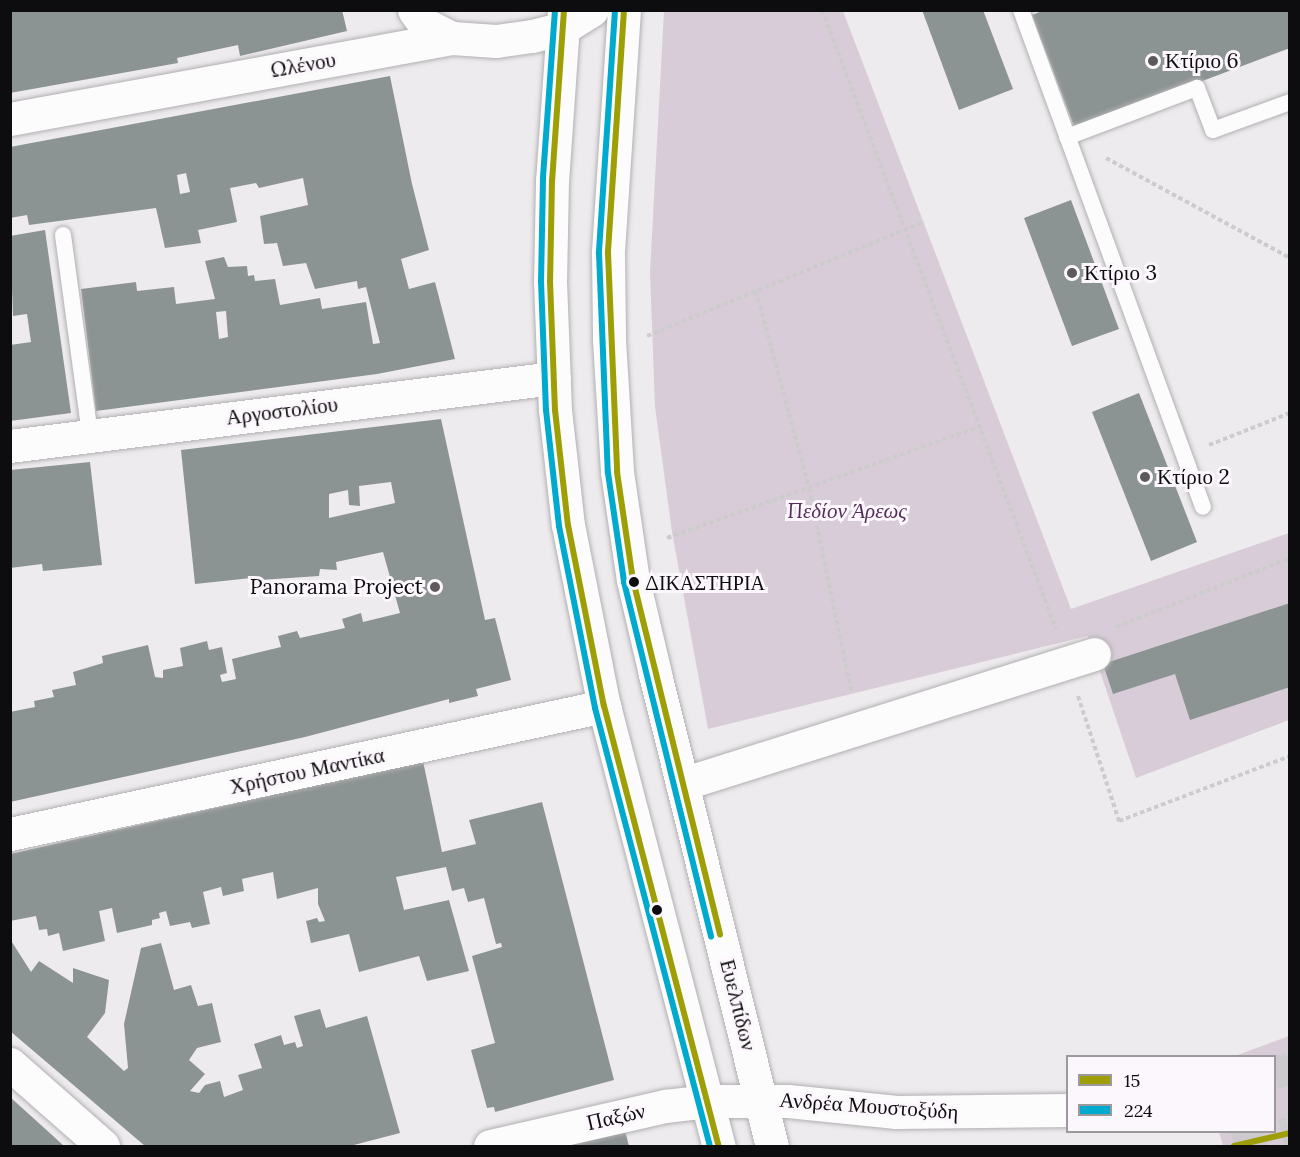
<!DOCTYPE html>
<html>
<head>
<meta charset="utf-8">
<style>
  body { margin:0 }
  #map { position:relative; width:1300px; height:1157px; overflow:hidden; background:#eeebee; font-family:Lora,serif }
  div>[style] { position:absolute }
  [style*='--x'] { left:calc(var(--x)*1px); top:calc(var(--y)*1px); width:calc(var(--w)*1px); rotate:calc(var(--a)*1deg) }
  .green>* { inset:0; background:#d8ccd9 }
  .building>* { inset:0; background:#8c9493 }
  .tertiary-tunnel>* { height:33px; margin-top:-16.5px; transform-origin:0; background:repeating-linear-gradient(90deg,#cccacc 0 33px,transparent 0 49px) }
  .path>* { height:4px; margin-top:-2px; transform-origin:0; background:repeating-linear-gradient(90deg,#cdcccd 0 4.5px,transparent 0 7.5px) }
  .roads { filter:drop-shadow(0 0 2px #b2b0b2) drop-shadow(0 0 2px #b2b0b2) }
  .service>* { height:16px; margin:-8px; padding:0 8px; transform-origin:8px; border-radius:8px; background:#fcfcfc }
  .minor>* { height:33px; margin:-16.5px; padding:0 16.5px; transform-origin:16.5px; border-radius:16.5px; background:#fcfcfc }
  .tertiary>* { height:33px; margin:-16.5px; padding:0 16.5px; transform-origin:16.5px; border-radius:16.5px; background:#fcfcfc }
  .secondary>* { height:33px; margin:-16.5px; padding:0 16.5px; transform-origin:16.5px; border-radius:16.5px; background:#fcfcfc }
  .bus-1>* { height:6px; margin:-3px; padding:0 3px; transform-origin:3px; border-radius:3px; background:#9e9e06 }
  .bus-2>* { height:6px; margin:-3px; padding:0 3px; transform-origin:3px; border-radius:3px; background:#00a9ce }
  .dots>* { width:16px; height:16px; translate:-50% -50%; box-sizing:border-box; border:3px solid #fcf7fc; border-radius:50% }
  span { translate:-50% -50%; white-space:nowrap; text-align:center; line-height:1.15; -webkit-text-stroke:6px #fcf7fc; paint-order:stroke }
  .bus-label { font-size:20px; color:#0d0c0e }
  .left { translate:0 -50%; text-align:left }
  .poi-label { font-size:21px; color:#0d0c0e }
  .right { translate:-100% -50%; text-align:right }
  .street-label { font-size:21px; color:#0d0c0e }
  .park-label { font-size:21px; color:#552d59; font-style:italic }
  .frame { position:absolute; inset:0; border:12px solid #0d0c0e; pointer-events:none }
  .legend { position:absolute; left:1066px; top:1055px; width:210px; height:78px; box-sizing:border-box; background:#fcf7fc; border:2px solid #9c999d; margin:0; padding:8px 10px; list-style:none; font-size:18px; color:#0d0c0e }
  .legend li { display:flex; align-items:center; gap:12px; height:30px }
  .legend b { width:30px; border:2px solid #9c999d }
</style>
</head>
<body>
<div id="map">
  <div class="green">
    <div style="clip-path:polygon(664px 11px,843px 11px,1071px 609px,1289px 533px,1289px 720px,1136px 778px,1088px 636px,708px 729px,672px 532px,655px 407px,650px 272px)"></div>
    <div style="clip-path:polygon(1289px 1036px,1289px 1146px,1223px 1146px,1219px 1132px,1274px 1132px,1274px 1056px,1235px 1056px)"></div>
  </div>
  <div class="building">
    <div style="clip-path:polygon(10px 10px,342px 10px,347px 31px,240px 56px,238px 45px,177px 58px,178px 63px,10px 93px)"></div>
    <div style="clip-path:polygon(922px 10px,983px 10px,1013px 89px,959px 110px)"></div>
    <div style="clip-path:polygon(1045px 10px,1290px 10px,1290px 48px,1075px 129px,1032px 15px)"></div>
    <div style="clip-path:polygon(evenodd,390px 76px,412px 184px,429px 250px,401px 259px,409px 289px,435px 282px,455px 359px,377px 374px,96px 411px,81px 289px,136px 282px,137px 291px,174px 287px,176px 304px,215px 299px,205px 261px,224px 257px,228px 267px,247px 266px,248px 276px,254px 275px,255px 281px,275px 279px,280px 305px,320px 298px,322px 309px,366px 302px,373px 344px,380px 343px,366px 287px,358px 289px,357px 281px,315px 289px,306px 263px,283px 266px,277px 243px,264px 244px,260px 216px,308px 205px,303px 178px,259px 188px,256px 183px,230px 188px,237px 222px,198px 230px,201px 243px,165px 248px,156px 208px,29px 225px,27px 215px,10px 218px,10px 147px,390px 76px,186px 173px,190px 192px,180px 194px,177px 175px,186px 173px,390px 76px,226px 311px,228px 337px,219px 339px,216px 312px,226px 311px)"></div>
    <div style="clip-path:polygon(1071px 200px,1119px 329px,1072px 346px,1024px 218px)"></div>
    <div style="clip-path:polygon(45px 230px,71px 413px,10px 421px,10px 345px,31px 342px,27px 314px,13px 316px,10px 236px)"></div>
    <div style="clip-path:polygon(1139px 393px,1197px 542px,1151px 561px,1092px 412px)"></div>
    <div style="clip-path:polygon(evenodd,441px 419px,485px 620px,495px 618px,511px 680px,476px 689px,478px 696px,449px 703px,449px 699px,305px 737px,10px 802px,10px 712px,35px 707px,34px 701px,54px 697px,52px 690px,76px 685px,73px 672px,103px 663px,102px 656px,148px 645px,155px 677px,163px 678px,163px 670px,183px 666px,180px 648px,207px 641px,209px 650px,222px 647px,227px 673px,220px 675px,222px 682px,236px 679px,232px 659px,281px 647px,278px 636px,297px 631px,300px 638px,345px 628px,342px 619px,361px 613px,363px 622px,400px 613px,383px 552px,336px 562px,337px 570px,320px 569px,319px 576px,260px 580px,260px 577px,195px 584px,181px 450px,441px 419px,391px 482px,395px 503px,329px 518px,329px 494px,348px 490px,349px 505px,360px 506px,359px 486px,391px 482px)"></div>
    <div style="clip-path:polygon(90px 462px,102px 565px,43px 571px,42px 564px,10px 568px,10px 470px)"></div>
    <div style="clip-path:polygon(1290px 603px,1290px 687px,1190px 720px,1175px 674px,1113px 694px,1103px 664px)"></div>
    <div style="clip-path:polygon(423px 761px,442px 852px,476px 844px,469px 820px,542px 802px,614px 1080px,495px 1112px,494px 1107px,487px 1108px,471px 1050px,495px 1043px,472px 956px,502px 947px,501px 943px,496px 944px,484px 898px,468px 902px,464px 888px,452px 891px,446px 867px,396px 877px,404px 910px,449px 900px,469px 971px,427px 981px,419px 956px,359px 972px,349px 934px,311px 943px,306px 921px,317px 918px,319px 922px,325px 921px,318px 904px,318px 888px,277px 899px,273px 872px,242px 879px,244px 891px,223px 896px,221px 887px,203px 892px,210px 924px,192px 928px,190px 922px,170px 926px,166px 911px,159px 913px,160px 918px,152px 920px,152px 925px,117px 933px,112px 908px,99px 911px,105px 941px,63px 951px,59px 933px,48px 936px,47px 929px,39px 930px,36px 916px,10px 921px,10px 854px)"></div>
    <div style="clip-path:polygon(10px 939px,31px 972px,39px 961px,73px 983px,73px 968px,109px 980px,105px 1013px,87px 1037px,124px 1071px,128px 1068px,124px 1024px,141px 948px,161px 943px,174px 990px,191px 985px,198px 1006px,212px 1003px,221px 1042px,197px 1048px,189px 1060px,205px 1074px,190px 1091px,199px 1093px,205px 1085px,220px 1081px,224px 1097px,243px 1090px,238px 1075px,262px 1068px,254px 1044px,281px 1035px,284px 1045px,295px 1042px,297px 1048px,303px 1046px,294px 1016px,320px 1009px,326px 1028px,367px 1016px,400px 1133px,350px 1146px,145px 1146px,10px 1031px)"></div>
    <div style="clip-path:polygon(10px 1097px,52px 1135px,64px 1146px,10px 1146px)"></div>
    <div style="clip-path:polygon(624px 1127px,629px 1146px,553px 1146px)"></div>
  </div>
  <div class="tertiary-tunnel">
    <div style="--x:1274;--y:1072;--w:16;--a:-11"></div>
    <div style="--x:1234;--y:1146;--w:57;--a:-13.1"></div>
  </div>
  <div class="path">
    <div style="--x:822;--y:10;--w:662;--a:69.29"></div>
    <div style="--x:1106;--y:158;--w:209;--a:28.5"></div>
    <div style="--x:756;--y:291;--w:204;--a:74.9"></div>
    <div style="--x:809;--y:488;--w:209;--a:78.2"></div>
    <div style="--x:647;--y:336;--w:300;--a:-22.4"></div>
    <div style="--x:1209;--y:445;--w:87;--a:-21.6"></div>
    <div style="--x:667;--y:538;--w:331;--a:-19.6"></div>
    <div style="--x:1116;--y:627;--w:187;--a:-21.6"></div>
    <div style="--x:1078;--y:696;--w:132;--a:71.8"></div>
    <div style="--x:1119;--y:821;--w:183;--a:-20.8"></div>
  </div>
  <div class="roads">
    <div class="service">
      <div style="--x:1021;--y:10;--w:529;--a:69.89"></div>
      <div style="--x:1067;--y:137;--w:139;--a:-20.7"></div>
      <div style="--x:1197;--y:88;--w:45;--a:69.1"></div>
      <div style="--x:1213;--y:130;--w:82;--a:-20"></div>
      <div style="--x:63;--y:235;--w:202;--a:82.3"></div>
    </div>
    <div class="minor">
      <div style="--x:414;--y:10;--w:17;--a:54"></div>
      <div style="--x:424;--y:24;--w:31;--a:27"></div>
      <div style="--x:10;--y:119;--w:449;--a:-10.4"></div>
      <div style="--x:452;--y:38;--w:44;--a:3.9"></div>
      <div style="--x:496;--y:41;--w:36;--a:-8"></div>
      <div style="--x:532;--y:36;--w:32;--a:-14"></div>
      <div style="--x:563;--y:28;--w:34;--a:-32"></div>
      <div style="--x:10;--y:446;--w:548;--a:-7.13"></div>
      <div style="--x:682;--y:784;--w:432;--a:-17.5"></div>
      <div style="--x:10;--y:834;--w:608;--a:-12.16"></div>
      <div style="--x:10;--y:1064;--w:124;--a:41.4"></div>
      <div style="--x:788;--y:1101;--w:109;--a:5.8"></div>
      <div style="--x:896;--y:1112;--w:172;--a:-0.7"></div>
      <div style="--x:490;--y:1146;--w:180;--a:-12.9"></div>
      <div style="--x:665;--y:1106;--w:43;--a:-6.6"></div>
    </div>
    <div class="tertiary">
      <div style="--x:708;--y:1101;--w:80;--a:0"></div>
    </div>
    <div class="secondary">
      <div style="--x:564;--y:10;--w:170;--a:94"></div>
      <div style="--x:552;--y:180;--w:101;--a:91.1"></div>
      <div style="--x:550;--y:281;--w:129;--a:87.8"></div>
      <div style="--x:555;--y:410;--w:116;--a:83.6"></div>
      <div style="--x:568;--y:525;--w:185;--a:78.8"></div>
      <div style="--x:604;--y:706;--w:455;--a:75.4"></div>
      <div style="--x:624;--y:10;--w:244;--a:93.8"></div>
      <div style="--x:608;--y:253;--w:87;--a:89.3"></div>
      <div style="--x:609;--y:340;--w:132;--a:86.5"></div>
      <div style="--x:617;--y:472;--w:109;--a:81.6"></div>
      <div style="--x:633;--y:580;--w:97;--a:76.8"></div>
      <div style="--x:655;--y:674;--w:486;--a:76.1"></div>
    </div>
  </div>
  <div class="bus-1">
    <div style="--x:564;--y:10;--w:170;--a:94"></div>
    <div style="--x:552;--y:180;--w:101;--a:91.1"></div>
    <div style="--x:550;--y:281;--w:129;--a:87.8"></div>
    <div style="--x:555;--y:410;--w:116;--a:83.6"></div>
    <div style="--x:568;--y:525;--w:185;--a:78.8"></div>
    <div style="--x:604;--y:706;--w:455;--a:75.4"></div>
    <div style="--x:624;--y:10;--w:244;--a:93.8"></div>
    <div style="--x:608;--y:253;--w:219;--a:87.6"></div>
    <div style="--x:617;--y:472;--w:109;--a:81.6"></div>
    <div style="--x:633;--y:580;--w:365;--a:76.2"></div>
    <div style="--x:1234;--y:1146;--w:57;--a:-13.1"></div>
  </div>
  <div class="bus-2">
    <div style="--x:555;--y:10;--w:169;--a:94.1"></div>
    <div style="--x:543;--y:179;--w:102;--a:91.1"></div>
    <div style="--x:541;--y:281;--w:129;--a:87.8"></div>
    <div style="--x:546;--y:410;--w:117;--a:83.6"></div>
    <div style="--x:559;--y:526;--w:186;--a:78.8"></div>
    <div style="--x:595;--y:708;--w:453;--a:75.3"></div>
    <div style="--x:615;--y:10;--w:244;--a:93.8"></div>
    <div style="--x:599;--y:253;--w:220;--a:87.7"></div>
    <div style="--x:608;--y:473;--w:110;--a:81.6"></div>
    <div style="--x:624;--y:582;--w:365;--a:76.2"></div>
  </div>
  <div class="dots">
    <div style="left:1153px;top:61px;background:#5c5a5c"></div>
    <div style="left:1072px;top:273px;background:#5c5a5c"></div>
    <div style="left:1145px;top:477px;background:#5c5a5c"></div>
    <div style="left:634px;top:582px;background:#0d0c0e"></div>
    <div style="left:435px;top:587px;background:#5c5a5c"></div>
    <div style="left:657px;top:910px;background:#0d0c0e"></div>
  </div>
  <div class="bus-label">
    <span class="left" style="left:645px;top:582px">ΔΙΚΑΣΤΗΡΙΑ</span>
  </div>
  <div class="poi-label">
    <span class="left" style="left:1165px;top:61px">Κτίριο 6</span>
    <span class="left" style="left:1084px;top:273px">Κτίριο 3</span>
    <span class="left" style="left:1157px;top:477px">Κτίριο 2</span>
    <span class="right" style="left:423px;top:587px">Panorama Project</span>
  </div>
  <div class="street-label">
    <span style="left:303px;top:65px;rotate:-10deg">Ωλένου</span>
    <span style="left:282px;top:411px;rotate:-7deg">Αργοστολίου</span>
    <span style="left:307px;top:771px;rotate:-12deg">Χρήστου Μαντίκα</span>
    <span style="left:738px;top:1005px;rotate:76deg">Ευελπίδων</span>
    <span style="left:869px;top:1106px;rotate:4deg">Ανδρέα Μουστοξύδη</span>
    <span style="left:616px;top:1117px;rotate:-13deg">Παξών</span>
  </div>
  <div class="park-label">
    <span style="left:847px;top:511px">Πεδίον Άρεως</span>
  </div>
  <div class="frame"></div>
  <ul class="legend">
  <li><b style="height:8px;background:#9e9e06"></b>15</li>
  <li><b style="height:8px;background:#00a9ce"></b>224</li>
  </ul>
</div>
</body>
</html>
